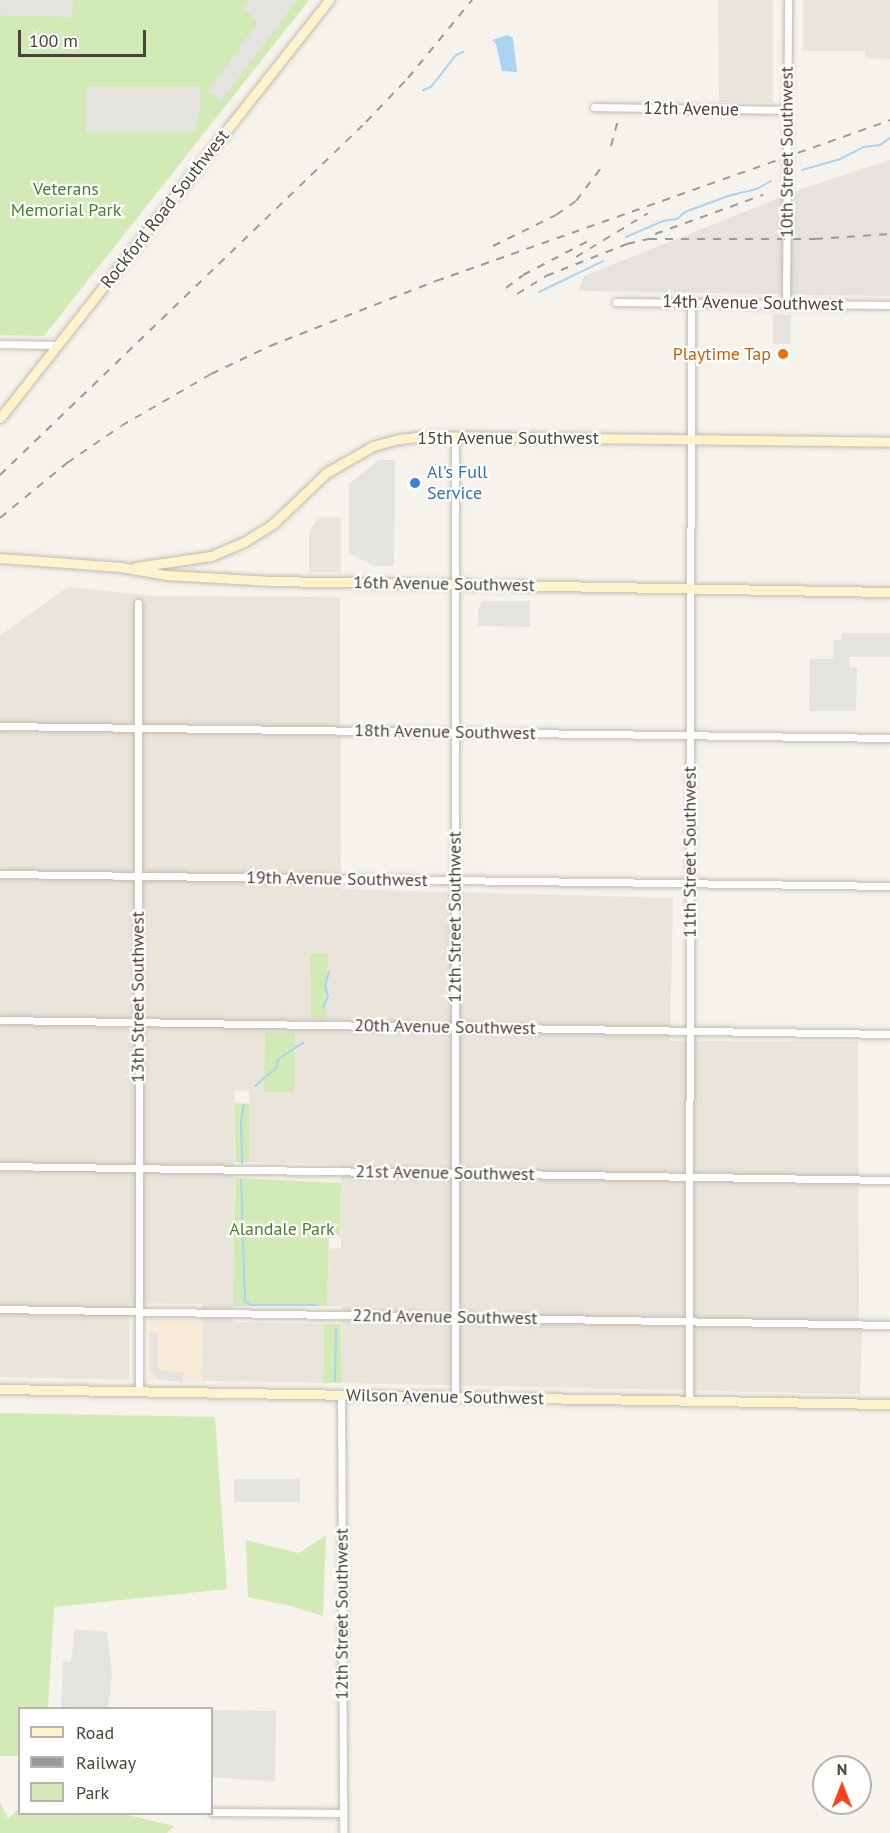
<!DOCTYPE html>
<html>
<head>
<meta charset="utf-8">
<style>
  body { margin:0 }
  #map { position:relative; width:890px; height:1833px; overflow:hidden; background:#f6f3ec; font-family:"PT Sans",sans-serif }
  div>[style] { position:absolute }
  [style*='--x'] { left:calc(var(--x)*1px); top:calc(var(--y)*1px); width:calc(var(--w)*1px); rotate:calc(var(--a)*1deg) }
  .residential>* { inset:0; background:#eae5da }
  .commercial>* { inset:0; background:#f7ead8 }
  .industrial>* { inset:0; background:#e6e2dd }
  .green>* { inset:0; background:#d2eab5 }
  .parking>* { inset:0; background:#e5e3e0 }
  .water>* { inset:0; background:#a9d4f2 }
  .stream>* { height:2px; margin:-1px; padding:0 1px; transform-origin:1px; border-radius:1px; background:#a9d4f2 }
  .roads { filter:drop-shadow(0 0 2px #c2bbae) drop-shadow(0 0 2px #c2bbae) }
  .street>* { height:7px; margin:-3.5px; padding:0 3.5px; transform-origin:3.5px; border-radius:3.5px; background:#fff }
  .secondary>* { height:9px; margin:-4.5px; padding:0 4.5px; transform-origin:4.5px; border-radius:4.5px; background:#fff3cd }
  .rail>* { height:2px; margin-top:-1px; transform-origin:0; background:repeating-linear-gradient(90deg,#9a9a9a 0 8px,transparent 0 16px) }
  .dots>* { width:16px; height:16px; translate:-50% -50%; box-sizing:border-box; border:3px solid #fff; border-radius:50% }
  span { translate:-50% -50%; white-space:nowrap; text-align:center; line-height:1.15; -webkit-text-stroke:4.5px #fff; paint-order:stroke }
  .street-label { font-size:18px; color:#4b4439 }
  .park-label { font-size:18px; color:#4a7f2a }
  .food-label { font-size:18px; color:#c56008 }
  .right { translate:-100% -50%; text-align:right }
  .shop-label { font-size:18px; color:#366cbe }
  .left { translate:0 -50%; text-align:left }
  .legend { position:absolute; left:18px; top:1707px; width:195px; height:108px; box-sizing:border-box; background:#fff; border:2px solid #b7b4b0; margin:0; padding:8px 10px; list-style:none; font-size:18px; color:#4b4439 }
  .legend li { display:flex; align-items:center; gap:12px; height:30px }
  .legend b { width:30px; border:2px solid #b7b4b0 }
  .north { position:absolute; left:812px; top:1755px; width:60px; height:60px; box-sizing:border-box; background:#fff; border:2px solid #b7b4b0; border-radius:50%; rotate:0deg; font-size:16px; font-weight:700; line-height:24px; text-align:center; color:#4b4439 }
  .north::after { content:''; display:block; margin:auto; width:21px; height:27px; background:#fc3f1d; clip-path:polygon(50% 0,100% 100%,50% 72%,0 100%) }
  .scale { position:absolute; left:18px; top:30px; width:128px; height:27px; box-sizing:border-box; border:3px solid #4b4439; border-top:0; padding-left:8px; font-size:18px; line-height:21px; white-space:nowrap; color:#4b4439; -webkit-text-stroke:4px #fff; paint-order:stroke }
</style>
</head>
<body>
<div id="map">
  <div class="residential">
    <div style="clip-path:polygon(718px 0,773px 0,773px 102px,719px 102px)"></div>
    <div style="clip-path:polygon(803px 0,890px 0,890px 59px,865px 58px,865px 51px,803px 51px)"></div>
    <div style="clip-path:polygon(341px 517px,341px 572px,309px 572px,309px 531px,319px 518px)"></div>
    <div style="clip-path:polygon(68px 587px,154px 596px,340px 597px,341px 889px,673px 898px,670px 1041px,858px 1041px,859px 1317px,862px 1332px,860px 1394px,342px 1383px,342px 1306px,327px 1306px,329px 1249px,341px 1248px,341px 1164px,249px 1162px,249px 1090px,235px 1091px,233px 1322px,324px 1324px,323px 1383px,202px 1381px,202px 1304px,129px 1303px,129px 1380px,0 1377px,0 635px)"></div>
  </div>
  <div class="commercial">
    <div style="clip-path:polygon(149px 1319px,203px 1320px,202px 1381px,149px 1380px)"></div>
  </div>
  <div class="industrial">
    <div style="clip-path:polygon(890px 160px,890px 296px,578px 291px,584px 276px,799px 190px)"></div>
  </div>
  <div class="green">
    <div style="clip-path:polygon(0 0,309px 0,44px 336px,0 335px)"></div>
    <div style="clip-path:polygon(310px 954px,328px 954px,326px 1018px,311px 1018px)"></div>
    <div style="clip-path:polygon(265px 1032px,295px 1033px,294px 1092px,264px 1092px)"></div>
    <div style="clip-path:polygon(235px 1103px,249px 1104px,249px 1162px,235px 1162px)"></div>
    <div style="clip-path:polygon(235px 1178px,341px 1183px,340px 1238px,329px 1238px,327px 1306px,233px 1306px)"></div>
    <div style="clip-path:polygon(324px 1324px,341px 1324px,342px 1383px,323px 1383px)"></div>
    <div style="clip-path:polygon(0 1413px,215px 1417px,227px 1589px,54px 1607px,48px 1708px,20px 1708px,19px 1756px,0 1756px)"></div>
    <div style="clip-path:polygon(326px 1535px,323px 1616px,290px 1606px,248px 1597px,246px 1540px,299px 1553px)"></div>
    <div style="clip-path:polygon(0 1802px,8px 1819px,19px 1808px,20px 1814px,124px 1814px,174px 1826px,167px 1833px,0 1833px)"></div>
  </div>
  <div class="parking">
    <div style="clip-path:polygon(0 0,73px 0,72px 17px,0 15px)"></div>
    <div style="clip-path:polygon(247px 0,297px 0,221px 101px,208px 91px,258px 22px,243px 7px)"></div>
    <div style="clip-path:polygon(86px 87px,200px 87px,200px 111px,195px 132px,86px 132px)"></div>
    <div style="clip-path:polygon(773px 314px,791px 315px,791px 344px,773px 344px)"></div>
    <div style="clip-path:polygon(379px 460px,395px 460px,394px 566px,374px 566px,349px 553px,349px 484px)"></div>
    <div style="clip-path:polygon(483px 601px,530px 601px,530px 627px,478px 626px,478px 609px)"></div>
    <div style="clip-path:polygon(842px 633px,890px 633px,890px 657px,849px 657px,849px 667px,857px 668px,856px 711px,809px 711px,810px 659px,833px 659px,833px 640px,841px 640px)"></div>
    <div style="clip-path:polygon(149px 1333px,158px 1333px,158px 1368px,161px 1371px,183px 1372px,183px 1383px,159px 1379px,149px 1368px)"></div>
    <div style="clip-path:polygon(234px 1479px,300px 1479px,300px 1502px,234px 1502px)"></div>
    <div style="clip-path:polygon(75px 1629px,107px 1632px,112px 1674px,108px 1708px,127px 1708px,61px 1708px,63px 1662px,71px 1662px)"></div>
    <div style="clip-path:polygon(212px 1710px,276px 1711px,275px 1782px,212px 1777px)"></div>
  </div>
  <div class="water">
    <div style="clip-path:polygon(508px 35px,513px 38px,517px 72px,502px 71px,496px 44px,492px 40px)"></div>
  </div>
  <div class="stream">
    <div style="--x:423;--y:90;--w:9;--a:-21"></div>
    <div style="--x:431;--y:87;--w:41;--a:-52"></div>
    <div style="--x:456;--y:55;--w:8;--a:-23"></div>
    <div style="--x:802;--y:170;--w:37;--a:-16"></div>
    <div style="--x:838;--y:160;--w:29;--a:-27"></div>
    <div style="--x:864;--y:147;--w:16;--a:-7"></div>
    <div style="--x:880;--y:145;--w:12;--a:-35"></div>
    <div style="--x:626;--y:237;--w:40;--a:-23.4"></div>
    <div style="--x:663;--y:221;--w:14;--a:-8"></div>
    <div style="--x:677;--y:219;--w:11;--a:-41"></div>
    <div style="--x:685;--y:212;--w:46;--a:-20.4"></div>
    <div style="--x:728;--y:196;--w:30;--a:-14"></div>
    <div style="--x:757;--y:189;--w:16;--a:-30"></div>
    <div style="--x:539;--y:292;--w:71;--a:-25.8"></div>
    <div style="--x:323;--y:1007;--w:11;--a:-63"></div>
    <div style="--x:328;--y:997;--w:12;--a:-104"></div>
    <div style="--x:325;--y:985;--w:14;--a:-73"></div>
    <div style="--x:255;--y:1086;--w:28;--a:-41"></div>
    <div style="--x:276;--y:1068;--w:9;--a:-77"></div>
    <div style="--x:278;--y:1059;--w:30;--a:-33"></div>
    <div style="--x:242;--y:1163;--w:41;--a:-91.4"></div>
    <div style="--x:241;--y:1122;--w:18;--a:-81"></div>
    <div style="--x:241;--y:1180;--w:121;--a:88.1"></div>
    <div style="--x:245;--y:1301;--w:7;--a:34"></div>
    <div style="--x:251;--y:1305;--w:65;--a:0"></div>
    <div style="--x:335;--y:1381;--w:52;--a:-88.9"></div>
  </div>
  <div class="roads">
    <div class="street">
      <div style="--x:594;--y:107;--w:193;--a:0.9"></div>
      <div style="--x:616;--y:302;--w:274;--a:0.6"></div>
      <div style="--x:786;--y:303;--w:303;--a:-89.6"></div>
      <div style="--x:0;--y:344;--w:58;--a:1"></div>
      <div style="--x:138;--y:603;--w:788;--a:89.93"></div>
      <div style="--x:0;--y:726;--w:890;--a:0.77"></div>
      <div style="--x:0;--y:874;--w:890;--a:0.77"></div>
      <div style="--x:0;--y:1020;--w:890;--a:0.9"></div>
      <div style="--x:0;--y:1166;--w:890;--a:0.9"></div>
      <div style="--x:0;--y:1309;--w:890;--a:1.03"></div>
      <div style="--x:341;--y:1395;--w:438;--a:89.7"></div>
      <div style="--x:455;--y:1397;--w:960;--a:-90"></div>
      <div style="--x:689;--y:1401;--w:1098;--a:-89.9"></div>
      <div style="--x:212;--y:1812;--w:131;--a:0.4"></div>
    </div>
    <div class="secondary">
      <div style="--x:0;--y:418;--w:532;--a:-51.79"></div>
      <div style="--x:0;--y:558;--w:121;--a:4.3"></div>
      <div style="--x:121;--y:567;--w:46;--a:10.1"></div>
      <div style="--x:166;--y:575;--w:105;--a:3.3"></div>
      <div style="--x:271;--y:581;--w:619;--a:1.02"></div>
      <div style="--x:136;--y:567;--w:76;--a:-8.3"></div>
      <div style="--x:211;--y:556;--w:36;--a:-23"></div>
      <div style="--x:244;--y:542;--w:34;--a:-32"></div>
      <div style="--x:273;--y:524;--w:74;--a:-43.9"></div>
      <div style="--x:326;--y:473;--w:54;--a:-29.9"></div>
      <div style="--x:373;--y:446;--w:28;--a:-15"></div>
      <div style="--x:400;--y:439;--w:23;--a:-7"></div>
      <div style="--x:423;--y:436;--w:467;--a:0.7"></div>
      <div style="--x:0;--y:1389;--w:890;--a:0.97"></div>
    </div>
  </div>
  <div class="rail">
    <div style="--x:611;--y:146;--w:31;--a:-75"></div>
    <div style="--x:655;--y:234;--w:115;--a:-19.9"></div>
    <div style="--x:493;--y:246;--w:70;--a:-26.2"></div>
    <div style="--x:556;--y:215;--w:24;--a:-35"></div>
    <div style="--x:576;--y:201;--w:40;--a:-53"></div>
    <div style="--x:576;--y:257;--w:84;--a:-31.4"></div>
    <div style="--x:506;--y:288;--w:21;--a:-37"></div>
    <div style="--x:523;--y:275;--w:76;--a:-27.6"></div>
    <div style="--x:517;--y:294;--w:34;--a:-32"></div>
    <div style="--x:546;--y:276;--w:87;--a:-21.6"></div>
    <div style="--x:627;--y:244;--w:23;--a:-13"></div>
    <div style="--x:649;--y:239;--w:166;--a:0"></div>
    <div style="--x:815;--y:239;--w:75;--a:-3.8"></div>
    <div style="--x:0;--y:475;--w:508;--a:-43.96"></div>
    <div style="--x:366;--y:122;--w:61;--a:-46.3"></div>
    <div style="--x:408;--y:78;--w:101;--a:-50.6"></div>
    <div style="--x:0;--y:518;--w:87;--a:-39.4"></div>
    <div style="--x:67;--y:463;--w:65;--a:-34.4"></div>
    <div style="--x:121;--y:426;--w:104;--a:-30"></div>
    <div style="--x:211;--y:374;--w:65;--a:-25.4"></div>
    <div style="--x:270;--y:346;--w:178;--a:-21.4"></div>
    <div style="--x:436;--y:281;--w:482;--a:-19.5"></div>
  </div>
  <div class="dots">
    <div style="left:783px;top:354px;background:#e8710a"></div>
    <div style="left:415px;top:483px;background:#3f7fe0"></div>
  </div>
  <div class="street-label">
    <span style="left:691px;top:109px;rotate:1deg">12th Avenue</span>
    <span style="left:787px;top:152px;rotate:-90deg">10th Street Southwest</span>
    <span style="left:165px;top:209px;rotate:-52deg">Rockford Road Southwest</span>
    <span style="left:753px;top:303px;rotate:1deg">14th Avenue Southwest</span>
    <span style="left:508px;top:438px">15th Avenue Southwest</span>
    <span style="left:444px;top:584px;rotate:1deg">16th Avenue Southwest</span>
    <span style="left:445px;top:732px;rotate:1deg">18th Avenue Southwest</span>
    <span style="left:690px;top:852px;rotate:-90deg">11th Street Southwest</span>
    <span style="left:337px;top:879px;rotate:1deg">19th Avenue Southwest</span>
    <span style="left:455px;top:917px;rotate:-90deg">12th Street Southwest</span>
    <span style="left:138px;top:997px;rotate:-90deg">13th Street Southwest</span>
    <span style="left:445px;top:1027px;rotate:1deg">20th Avenue Southwest</span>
    <span style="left:445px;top:1173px;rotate:1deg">21st Avenue Southwest</span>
    <span style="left:445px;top:1317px;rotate:1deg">22nd Avenue Southwest</span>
    <span style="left:445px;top:1397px;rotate:1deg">Wilson Avenue Southwest</span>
    <span style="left:342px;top:1614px;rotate:-90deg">12th Street Southwest</span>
  </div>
  <div class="park-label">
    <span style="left:66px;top:200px">Veterans<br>Memorial Park</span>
    <span style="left:282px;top:1229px">Alandale Park</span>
  </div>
  <div class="food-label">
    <span class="right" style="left:771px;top:354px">Playtime Tap</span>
  </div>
  <div class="shop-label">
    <span class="left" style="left:427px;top:483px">Al's Full<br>Service</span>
  </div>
  <ul class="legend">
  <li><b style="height:8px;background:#fff3cd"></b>Road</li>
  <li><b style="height:8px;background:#9a9a9a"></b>Railway</li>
  <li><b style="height:16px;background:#d2eab5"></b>Park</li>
  </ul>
  <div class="north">N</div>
  <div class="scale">100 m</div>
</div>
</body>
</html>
